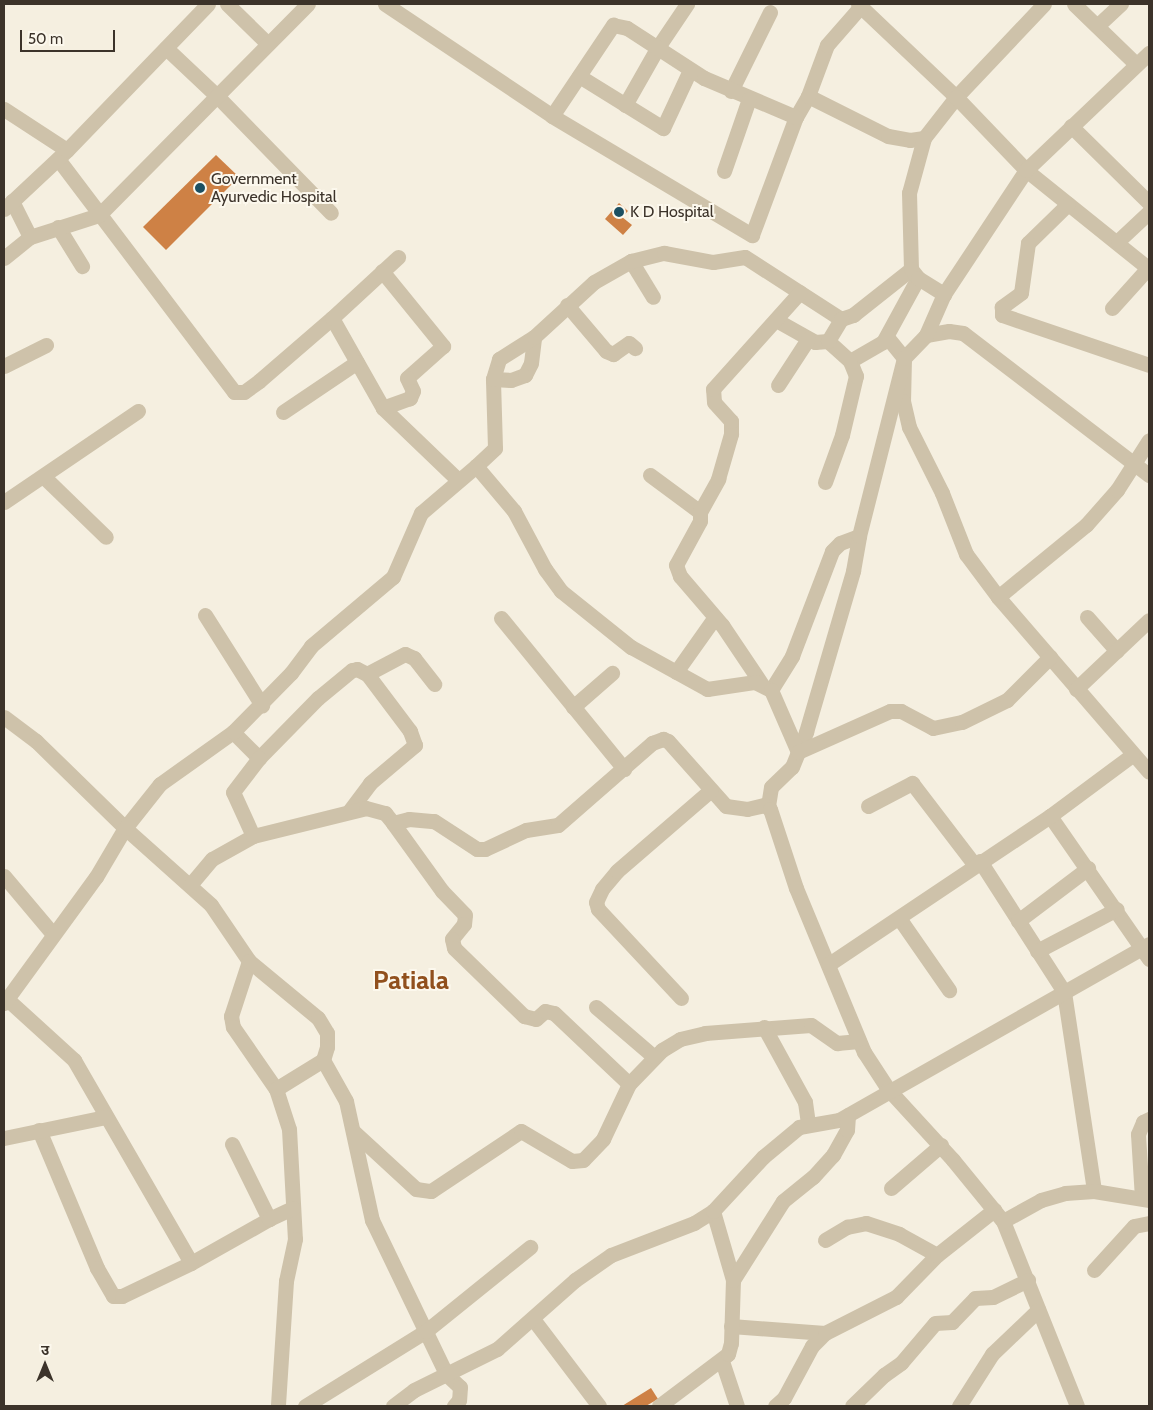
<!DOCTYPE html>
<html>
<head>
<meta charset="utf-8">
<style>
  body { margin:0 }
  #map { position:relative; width:1153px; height:1410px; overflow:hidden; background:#f5efe0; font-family:Cabin,"Noto Sans Devanagari",sans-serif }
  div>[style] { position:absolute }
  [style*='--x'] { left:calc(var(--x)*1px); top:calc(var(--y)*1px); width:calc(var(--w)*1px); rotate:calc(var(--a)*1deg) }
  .building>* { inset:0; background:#ce8145 }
  .minor>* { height:15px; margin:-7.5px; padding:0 7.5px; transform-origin:7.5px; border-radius:7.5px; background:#cec2aa }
  .dots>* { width:14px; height:14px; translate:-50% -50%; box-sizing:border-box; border:2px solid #fcf8ed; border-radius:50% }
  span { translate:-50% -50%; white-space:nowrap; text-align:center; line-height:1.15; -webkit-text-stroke:4px #fcf8ed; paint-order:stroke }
  .poi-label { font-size:16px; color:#3c332a }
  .left { translate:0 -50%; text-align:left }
  .town-label { font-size:26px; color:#91501d; font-weight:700 }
  .frame { position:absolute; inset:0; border:5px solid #3c332a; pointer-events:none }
  .north { position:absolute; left:20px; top:1340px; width:50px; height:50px; -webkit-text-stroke:4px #fcf8ed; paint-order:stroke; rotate:0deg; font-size:14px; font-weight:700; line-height:20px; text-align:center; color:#3c332a }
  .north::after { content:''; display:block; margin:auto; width:18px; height:22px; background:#3c332a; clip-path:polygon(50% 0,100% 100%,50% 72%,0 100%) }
  .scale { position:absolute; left:20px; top:30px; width:95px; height:22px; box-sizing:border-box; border:2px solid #3c332a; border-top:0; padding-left:6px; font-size:15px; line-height:18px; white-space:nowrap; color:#3c332a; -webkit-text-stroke:4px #fcf8ed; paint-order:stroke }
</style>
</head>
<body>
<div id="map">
  <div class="building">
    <div style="clip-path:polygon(216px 155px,239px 177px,166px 250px,143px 227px)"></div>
    <div style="clip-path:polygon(619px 203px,628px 211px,622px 217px,632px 225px,623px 235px,605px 219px)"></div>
    <div style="clip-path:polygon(651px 1388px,658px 1399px,646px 1406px,622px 1406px)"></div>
  </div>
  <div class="minor">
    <div style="--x:227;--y:4;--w:57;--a:44.3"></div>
    <div style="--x:385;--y:4;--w:201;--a:33.8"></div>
    <div style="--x:552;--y:116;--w:233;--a:30.8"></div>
    <div style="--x:752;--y:235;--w:126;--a:-69.6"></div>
    <div style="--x:796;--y:117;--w:24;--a:-60"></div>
    <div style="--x:808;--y:96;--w:89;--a:26.6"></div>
    <div style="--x:888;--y:136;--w:22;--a:10"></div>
    <div style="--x:910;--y:140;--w:14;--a:-8"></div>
    <div style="--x:924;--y:138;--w:52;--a:-52"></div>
    <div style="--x:956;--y:97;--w:128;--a:-46.6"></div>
    <div style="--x:858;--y:4;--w:135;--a:43.5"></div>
    <div style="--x:956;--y:97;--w:101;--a:46.2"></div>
    <div style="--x:1026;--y:170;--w:158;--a:38.8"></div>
    <div style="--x:1074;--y:4;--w:86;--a:44.1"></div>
    <div style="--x:1097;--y:26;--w:33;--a:-43"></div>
    <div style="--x:166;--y:48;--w:70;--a:43.3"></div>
    <div style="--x:217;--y:96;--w:163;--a:45.7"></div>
    <div style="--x:579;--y:76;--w:99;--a:31.8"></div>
    <div style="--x:663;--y:128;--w:64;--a:-65"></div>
    <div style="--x:731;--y:91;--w:88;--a:-63.7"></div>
    <div style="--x:808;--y:96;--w:54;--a:-69.6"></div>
    <div style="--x:827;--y:45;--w:52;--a:-48.9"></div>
    <div style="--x:625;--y:105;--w:67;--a:-60.4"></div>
    <div style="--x:658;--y:47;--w:52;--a:-56"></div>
    <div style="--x:4;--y:109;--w:75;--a:33.1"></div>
    <div style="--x:552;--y:116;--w:110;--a:-56.2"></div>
    <div style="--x:613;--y:25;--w:14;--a:12"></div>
    <div style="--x:627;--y:28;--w:92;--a:33"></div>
    <div style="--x:704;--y:78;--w:100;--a:23"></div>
    <div style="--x:1071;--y:126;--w:110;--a:44.6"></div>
    <div style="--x:58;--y:159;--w:292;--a:52.9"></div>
    <div style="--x:234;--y:392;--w:10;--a:0"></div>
    <div style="--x:244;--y:392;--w:19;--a:-36"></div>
    <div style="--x:259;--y:381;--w:96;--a:-40.8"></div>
    <div style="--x:332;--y:318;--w:103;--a:60.5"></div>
    <div style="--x:383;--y:408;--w:104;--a:43.8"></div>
    <div style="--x:724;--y:171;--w:76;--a:-70.9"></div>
    <div style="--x:12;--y:201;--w:40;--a:63.4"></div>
    <div style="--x:1068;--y:204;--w:56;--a:135.7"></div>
    <div style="--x:1028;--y:243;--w:50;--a:98"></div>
    <div style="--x:1021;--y:293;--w:24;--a:144"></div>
    <div style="--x:1002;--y:307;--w:8;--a:90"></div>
    <div style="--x:1002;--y:315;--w:155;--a:18.8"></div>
    <div style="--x:4;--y:209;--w:86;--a:-43.1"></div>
    <div style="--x:67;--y:150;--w:203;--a:-46"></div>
    <div style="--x:58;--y:227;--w:46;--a:58.4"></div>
    <div style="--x:1118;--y:241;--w:42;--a:-43.1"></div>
    <div style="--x:4;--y:258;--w:33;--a:-39"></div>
    <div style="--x:30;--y:237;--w:72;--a:-17.7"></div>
    <div style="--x:99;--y:215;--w:297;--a:-45.3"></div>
    <div style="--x:631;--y:261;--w:42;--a:58.6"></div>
    <div style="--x:911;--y:269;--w:76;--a:-91.5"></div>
    <div style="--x:909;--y:193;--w:57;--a:-74.7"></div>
    <div style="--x:382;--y:271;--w:97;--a:50.9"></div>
    <div style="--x:443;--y:346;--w:48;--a:138.4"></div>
    <div style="--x:407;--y:378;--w:14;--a:65"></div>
    <div style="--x:413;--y:391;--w:8;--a:113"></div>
    <div style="--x:410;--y:398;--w:29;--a:160"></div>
    <div style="--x:567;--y:305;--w:60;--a:49.7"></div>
    <div style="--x:606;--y:351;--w:8;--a:23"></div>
    <div style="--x:613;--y:354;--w:19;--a:-35"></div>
    <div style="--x:629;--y:343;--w:8;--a:40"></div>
    <div style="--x:1112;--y:308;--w:54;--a:-48"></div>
    <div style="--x:332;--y:318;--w:90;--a:-42.7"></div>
    <div style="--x:776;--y:320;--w:45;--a:29.4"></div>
    <div style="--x:815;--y:342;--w:13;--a:-4"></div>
    <div style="--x:926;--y:335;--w:23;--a:-10"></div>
    <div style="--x:949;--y:331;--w:14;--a:8"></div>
    <div style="--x:963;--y:333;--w:234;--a:37.4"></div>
    <div style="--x:887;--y:337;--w:27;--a:51"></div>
    <div style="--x:904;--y:358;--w:43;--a:91.3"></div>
    <div style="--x:903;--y:401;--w:27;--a:77"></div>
    <div style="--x:909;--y:427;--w:74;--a:63.4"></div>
    <div style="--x:942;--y:493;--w:66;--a:68.5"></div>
    <div style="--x:966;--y:554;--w:54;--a:53.3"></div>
    <div style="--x:998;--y:597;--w:231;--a:49.2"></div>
    <div style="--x:850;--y:361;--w:38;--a:-30"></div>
    <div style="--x:883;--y:342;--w:73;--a:-61.3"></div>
    <div style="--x:4;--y:366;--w:47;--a:-26.6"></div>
    <div style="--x:493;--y:379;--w:18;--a:3"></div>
    <div style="--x:511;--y:380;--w:15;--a:-20"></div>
    <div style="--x:525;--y:375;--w:13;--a:-63"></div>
    <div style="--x:531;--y:363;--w:26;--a:-83"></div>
    <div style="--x:778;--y:385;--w:55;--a:-56.9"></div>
    <div style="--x:283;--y:412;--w:89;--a:-34"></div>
    <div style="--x:476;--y:466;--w:26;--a:-43"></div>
    <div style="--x:495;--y:448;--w:69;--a:-91.7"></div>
    <div style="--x:493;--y:379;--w:21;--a:-73"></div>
    <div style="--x:499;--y:359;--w:41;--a:-32.2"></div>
    <div style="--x:534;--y:337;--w:81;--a:-42.5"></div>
    <div style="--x:594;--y:282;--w:43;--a:-29.6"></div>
    <div style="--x:631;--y:261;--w:34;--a:-14"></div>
    <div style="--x:664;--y:253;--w:50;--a:10.4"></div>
    <div style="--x:713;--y:262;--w:32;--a:-9"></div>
    <div style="--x:745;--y:257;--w:114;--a:32.9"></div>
    <div style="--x:841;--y:319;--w:13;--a:-18"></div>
    <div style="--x:853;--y:315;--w:74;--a:-38.4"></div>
    <div style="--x:911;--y:269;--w:11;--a:52"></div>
    <div style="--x:918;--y:278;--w:31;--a:32"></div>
    <div style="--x:650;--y:475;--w:62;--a:36.5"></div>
    <div style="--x:700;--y:512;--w:9;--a:90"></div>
    <div style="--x:700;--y:521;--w:50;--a:118.6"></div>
    <div style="--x:676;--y:565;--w:12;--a:70"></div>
    <div style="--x:680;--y:576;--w:65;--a:49.4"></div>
    <div style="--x:722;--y:625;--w:70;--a:56.1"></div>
    <div style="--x:44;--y:477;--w:86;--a:44.1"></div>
    <div style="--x:825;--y:482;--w:50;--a:-70.1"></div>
    <div style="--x:842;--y:435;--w:61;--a:-76.7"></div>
    <div style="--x:856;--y:376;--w:16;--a:-112"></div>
    <div style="--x:850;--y:361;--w:30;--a:-138"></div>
    <div style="--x:828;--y:341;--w:26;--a:-59"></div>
    <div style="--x:4;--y:502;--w:162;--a:-34.2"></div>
    <div style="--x:700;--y:512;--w:38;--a:-61"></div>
    <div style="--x:718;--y:479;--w:47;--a:-73.9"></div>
    <div style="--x:731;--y:434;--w:13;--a:-90"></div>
    <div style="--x:731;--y:421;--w:25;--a:-132"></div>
    <div style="--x:714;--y:402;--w:13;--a:-94"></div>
    <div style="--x:713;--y:389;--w:130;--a:-48.1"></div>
    <div style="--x:998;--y:597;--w:114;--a:-39.3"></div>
    <div style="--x:1086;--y:525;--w:47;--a:-48.5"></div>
    <div style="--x:1117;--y:490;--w:59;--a:-57.4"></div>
    <div style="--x:205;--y:615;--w:107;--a:57.7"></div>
    <div style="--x:1087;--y:617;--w:45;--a:48.6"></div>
    <div style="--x:501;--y:618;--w:195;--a:50.8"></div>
    <div style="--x:676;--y:672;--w:67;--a:-54.7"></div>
    <div style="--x:1076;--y:689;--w:100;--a:-43.4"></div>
    <div style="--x:771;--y:690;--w:40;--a:-58"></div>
    <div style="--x:792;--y:656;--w:112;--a:-69.1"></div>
    <div style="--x:832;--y:551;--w:11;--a:-45"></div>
    <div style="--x:840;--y:543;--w:20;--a:-20"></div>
    <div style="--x:573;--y:707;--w:52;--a:-41.1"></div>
    <div style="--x:4;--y:717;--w:40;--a:37"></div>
    <div style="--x:36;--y:741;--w:124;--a:44.3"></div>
    <div style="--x:125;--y:828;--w:115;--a:41.8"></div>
    <div style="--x:211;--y:905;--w:68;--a:55.8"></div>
    <div style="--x:249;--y:961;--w:58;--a:108.1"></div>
    <div style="--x:231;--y:1016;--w:11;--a:80"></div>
    <div style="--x:233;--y:1027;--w:75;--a:55.3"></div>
    <div style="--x:276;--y:1089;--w:42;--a:72"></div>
    <div style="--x:289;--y:1129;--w:110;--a:86.9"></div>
    <div style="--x:295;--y:1239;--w:43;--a:102.1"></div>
    <div style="--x:286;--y:1281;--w:125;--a:93.7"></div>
    <div style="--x:233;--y:732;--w:37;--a:45"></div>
    <div style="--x:259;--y:758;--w:84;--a:-45.5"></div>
    <div style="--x:318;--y:698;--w:44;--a:-39.5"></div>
    <div style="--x:352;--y:670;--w:5;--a:-11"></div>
    <div style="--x:357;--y:669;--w:11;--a:27"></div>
    <div style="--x:367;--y:674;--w:43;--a:-27.8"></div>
    <div style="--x:405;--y:654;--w:10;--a:24"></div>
    <div style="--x:414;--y:658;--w:33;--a:52"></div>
    <div style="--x:768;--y:806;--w:19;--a:-81"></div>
    <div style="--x:771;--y:787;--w:29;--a:-44"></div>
    <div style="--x:792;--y:767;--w:38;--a:-68"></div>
    <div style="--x:806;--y:732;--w:168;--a:-73.7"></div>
    <div style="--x:853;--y:571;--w:36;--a:-80"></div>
    <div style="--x:859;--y:536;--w:184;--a:-75.8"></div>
    <div style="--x:904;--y:358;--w:32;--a:-46"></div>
    <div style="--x:926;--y:335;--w:45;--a:-66.3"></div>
    <div style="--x:944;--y:294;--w:149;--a:-56.5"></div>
    <div style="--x:1026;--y:170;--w:170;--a:-43.6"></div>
    <div style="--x:868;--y:806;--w:50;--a:-27.6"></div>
    <div style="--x:912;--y:783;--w:102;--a:52.6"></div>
    <div style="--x:350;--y:810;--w:34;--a:-53"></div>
    <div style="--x:370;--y:783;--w:59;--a:-40.2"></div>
    <div style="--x:415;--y:745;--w:15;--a:-110"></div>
    <div style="--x:410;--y:731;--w:71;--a:-127"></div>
    <div style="--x:1050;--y:816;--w:174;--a:55.3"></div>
    <div style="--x:393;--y:823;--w:84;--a:54.2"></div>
    <div style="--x:442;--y:891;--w:33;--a:46"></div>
    <div style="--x:465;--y:915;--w:9;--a:96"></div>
    <div style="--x:464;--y:924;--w:19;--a:129"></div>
    <div style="--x:452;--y:939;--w:9;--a:77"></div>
    <div style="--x:454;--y:948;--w:98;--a:44.2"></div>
    <div style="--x:524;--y:1016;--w:12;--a:14"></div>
    <div style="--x:536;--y:1019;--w:12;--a:-42"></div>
    <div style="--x:545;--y:1011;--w:9;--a:13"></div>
    <div style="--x:554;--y:1013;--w:103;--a:43.4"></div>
    <div style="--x:629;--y:1084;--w:47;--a:-45.9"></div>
    <div style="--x:662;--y:1050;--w:21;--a:-31"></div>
    <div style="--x:680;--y:1039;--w:26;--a:-13"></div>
    <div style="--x:705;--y:1033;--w:106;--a:-4.3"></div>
    <div style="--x:811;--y:1025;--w:32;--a:35"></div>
    <div style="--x:837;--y:1043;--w:22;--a:-5"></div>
    <div style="--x:253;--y:836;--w:48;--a:-114.4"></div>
    <div style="--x:233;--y:792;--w:43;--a:-52.6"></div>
    <div style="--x:980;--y:861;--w:156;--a:57.3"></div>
    <div style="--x:1064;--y:992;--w:201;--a:81.4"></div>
    <div style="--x:4;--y:876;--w:75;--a:49.9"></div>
    <div style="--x:190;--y:885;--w:34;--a:-50"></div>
    <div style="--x:212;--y:859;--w:47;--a:-29.3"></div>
    <div style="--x:253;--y:836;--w:116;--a:-13.9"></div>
    <div style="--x:366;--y:808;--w:20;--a:15"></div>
    <div style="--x:385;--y:813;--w:13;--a:51"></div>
    <div style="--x:393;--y:823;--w:16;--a:-14"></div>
    <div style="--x:409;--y:819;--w:25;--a:5"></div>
    <div style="--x:434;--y:821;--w:51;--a:33.1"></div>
    <div style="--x:477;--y:849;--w:8;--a:0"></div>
    <div style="--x:485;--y:849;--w:45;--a:-24.9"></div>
    <div style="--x:526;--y:830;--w:32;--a:-9"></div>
    <div style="--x:558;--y:825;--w:125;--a:-41.1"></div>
    <div style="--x:652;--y:743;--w:12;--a:-20"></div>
    <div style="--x:663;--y:739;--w:5;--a:22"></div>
    <div style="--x:668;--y:741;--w:87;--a:48.3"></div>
    <div style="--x:726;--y:806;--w:21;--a:8"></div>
    <div style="--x:747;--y:809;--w:17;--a:-13"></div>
    <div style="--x:764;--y:805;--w:7;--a:34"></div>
    <div style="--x:770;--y:809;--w:83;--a:71.8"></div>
    <div style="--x:796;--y:888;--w:178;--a:67.5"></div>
    <div style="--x:864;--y:1052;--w:44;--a:57"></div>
    <div style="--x:888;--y:1089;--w:96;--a:47.5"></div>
    <div style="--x:953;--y:1160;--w:79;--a:50.7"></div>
    <div style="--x:1003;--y:1221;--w:199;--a:68.2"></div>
    <div style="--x:899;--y:918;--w:88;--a:55.2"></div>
    <div style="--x:1018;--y:921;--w:88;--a:-37.1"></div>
    <div style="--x:1037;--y:951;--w:90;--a:-27.7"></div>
    <div style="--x:249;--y:961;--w:89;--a:39.6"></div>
    <div style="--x:318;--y:1018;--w:17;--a:59"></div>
    <div style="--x:327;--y:1033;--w:14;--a:90"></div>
    <div style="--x:327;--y:1047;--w:14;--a:107"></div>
    <div style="--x:829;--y:964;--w:266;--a:-33.8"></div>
    <div style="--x:1050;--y:816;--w:102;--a:-36.6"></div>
    <div style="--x:681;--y:998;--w:122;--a:-133"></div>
    <div style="--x:598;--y:909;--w:7;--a:-106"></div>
    <div style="--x:596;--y:902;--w:14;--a:-65"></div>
    <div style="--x:602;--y:889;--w:23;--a:-50"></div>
    <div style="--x:617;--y:871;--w:124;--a:-40.8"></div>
    <div style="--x:7;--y:999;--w:91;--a:42.3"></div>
    <div style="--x:74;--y:1060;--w:234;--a:60"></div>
    <div style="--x:191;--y:1263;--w:90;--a:-29.4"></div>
    <div style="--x:4;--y:1003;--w:156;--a:-53.9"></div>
    <div style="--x:96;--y:877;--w:57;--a:-59.4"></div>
    <div style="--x:125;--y:828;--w:56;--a:-51.5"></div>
    <div style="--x:160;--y:784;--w:90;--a:-35.5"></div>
    <div style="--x:233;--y:732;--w:83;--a:-45.5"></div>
    <div style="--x:291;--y:673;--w:34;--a:-53"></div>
    <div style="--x:311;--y:646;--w:107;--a:-40.1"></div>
    <div style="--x:393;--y:577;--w:70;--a:-66.4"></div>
    <div style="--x:421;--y:513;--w:72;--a:-40.5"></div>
    <div style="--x:476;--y:466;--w:59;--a:49.8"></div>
    <div style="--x:514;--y:511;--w:66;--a:61.9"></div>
    <div style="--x:545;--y:569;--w:27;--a:54"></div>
    <div style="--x:561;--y:591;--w:90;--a:38.7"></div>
    <div style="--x:631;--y:647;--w:87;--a:28.9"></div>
    <div style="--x:707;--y:689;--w:49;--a:-8.3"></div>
    <div style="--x:755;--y:682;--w:18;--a:27"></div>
    <div style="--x:771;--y:690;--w:68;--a:66.5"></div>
    <div style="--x:798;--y:752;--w:101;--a:-24"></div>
    <div style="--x:890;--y:711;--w:11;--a:0"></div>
    <div style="--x:901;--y:711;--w:36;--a:28"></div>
    <div style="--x:933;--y:728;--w:30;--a:-12"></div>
    <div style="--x:962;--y:722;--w:50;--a:-26.1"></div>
    <div style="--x:1007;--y:700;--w:61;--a:-45"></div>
    <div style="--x:596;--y:1007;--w:75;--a:40.7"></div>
    <div style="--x:764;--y:1027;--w:85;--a:61.3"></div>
    <div style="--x:805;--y:1102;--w:22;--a:82"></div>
    <div style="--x:276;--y:1089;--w:55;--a:-31.7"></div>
    <div style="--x:323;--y:1060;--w:47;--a:60.7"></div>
    <div style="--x:346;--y:1101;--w:122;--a:77.7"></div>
    <div style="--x:372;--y:1220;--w:171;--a:64.3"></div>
    <div style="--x:446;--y:1374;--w:19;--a:43"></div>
    <div style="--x:460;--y:1387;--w:13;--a:94"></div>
    <div style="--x:459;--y:1400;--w:8;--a:130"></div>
    <div style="--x:39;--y:1130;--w:150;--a:67.2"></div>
    <div style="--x:97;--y:1268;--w:32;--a:60"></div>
    <div style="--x:113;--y:1296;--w:9;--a:0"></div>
    <div style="--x:122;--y:1296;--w:76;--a:-25.6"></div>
    <div style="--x:354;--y:1132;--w:84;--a:42.6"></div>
    <div style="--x:416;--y:1189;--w:15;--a:8"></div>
    <div style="--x:431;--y:1191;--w:108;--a:-33.7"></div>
    <div style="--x:521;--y:1131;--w:59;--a:30.5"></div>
    <div style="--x:572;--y:1161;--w:11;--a:-5"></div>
    <div style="--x:583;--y:1160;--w:29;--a:-46"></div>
    <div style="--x:603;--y:1139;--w:61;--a:-64.7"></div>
    <div style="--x:4;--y:1138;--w:103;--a:-11.7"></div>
    <div style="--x:232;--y:1144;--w:84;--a:63.7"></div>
    <div style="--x:269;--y:1219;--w:26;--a:-25"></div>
    <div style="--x:891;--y:1188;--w:66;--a:-40.7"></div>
    <div style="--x:1142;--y:1198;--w:64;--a:-93.6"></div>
    <div style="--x:1138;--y:1134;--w:13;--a:-67"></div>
    <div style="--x:1143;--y:1122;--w:7;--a:-27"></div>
    <div style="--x:713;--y:1211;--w:72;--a:73.8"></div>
    <div style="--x:1003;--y:1221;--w:43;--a:-28.9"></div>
    <div style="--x:1041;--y:1200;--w:25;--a:-16"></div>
    <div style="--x:1065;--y:1193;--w:29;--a:-4"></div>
    <div style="--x:1094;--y:1191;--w:56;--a:9.3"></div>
    <div style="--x:825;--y:1240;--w:26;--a:-31"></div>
    <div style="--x:847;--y:1227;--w:19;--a:-12"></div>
    <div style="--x:866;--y:1223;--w:35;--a:18"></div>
    <div style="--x:899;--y:1234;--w:43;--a:28.9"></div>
    <div style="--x:1094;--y:1270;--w:59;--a:-47.7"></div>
    <div style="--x:1134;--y:1226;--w:15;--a:-11"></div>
    <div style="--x:533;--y:1319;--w:109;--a:52.8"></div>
    <div style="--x:731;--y:1326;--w:94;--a:4.3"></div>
    <div style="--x:722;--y:1361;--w:47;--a:71.6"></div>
    <div style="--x:305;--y:1406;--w:142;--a:-31.8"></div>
    <div style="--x:426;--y:1331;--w:134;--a:-38.9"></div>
    <div style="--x:393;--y:1406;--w:26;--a:-37"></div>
    <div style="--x:414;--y:1390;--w:93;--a:-26.3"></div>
    <div style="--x:497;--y:1349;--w:104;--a:-41.5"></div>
    <div style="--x:575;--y:1280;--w:44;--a:-34.8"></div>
    <div style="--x:611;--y:1255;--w:89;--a:-21.1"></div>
    <div style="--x:694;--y:1223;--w:22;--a:-32"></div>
    <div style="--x:713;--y:1211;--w:74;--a:-47.2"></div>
    <div style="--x:763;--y:1157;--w:47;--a:-39.8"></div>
    <div style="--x:799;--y:1127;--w:41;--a:-9.9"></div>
    <div style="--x:839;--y:1120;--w:356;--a:-29.6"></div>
    <div style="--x:659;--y:1406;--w:86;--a:-37"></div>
    <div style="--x:728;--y:1354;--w:11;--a:-75"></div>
    <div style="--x:731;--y:1343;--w:63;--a:-88.2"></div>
    <div style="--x:733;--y:1280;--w:93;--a:-57.7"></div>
    <div style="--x:783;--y:1201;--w:38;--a:-39"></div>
    <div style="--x:813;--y:1177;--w:30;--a:-48"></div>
    <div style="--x:833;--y:1155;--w:29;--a:-61"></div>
    <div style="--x:847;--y:1130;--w:15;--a:-86"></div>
    <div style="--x:775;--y:1406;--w:12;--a:-42"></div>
    <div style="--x:784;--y:1398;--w:59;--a:-61.7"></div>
    <div style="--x:812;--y:1346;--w:18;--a:-45"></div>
    <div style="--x:825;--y:1333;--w:80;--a:-26.9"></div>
    <div style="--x:896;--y:1297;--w:59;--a:-45.7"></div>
    <div style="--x:937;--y:1255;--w:73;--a:-38.3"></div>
    <div style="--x:852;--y:1406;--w:45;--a:-44.1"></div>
    <div style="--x:884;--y:1375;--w:21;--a:-35"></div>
    <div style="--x:901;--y:1363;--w:52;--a:-49.6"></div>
    <div style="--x:935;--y:1323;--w:17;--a:-3"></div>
    <div style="--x:952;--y:1322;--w:33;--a:-46"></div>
    <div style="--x:975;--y:1298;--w:18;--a:-3"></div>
    <div style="--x:993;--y:1297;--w:39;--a:-26"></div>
    <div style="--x:959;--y:1406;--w:62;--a:-57.6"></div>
    <div style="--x:992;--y:1354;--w:64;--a:-43.7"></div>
  </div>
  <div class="dots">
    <div style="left:200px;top:188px;background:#1c4f61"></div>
    <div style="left:619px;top:212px;background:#1c4f61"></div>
  </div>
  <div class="poi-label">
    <span class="left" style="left:211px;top:188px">Government<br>Ayurvedic Hospital</span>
    <span class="left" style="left:630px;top:212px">K D Hospital</span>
  </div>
  <div class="town-label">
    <span style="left:411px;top:981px">Patiala</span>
  </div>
  <div class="frame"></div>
  <div class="north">उ</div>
  <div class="scale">50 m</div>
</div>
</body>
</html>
